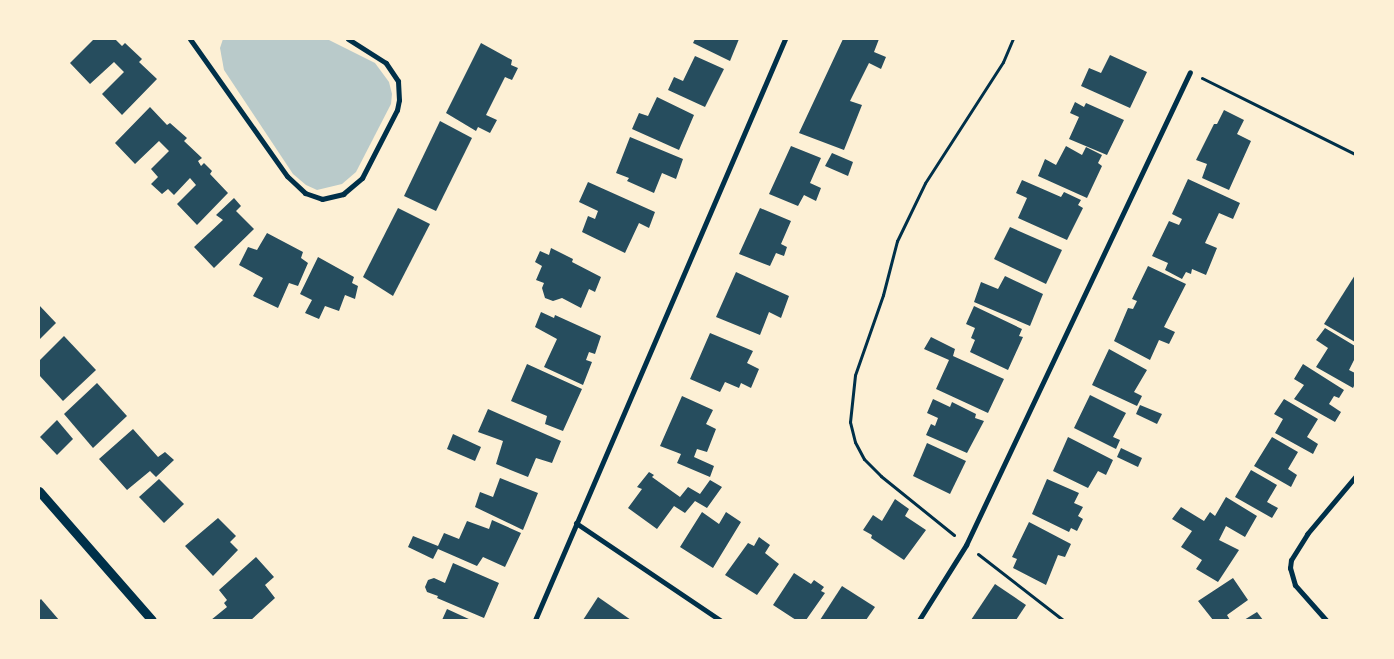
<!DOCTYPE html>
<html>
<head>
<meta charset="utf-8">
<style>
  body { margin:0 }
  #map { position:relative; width:1394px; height:659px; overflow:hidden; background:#fdf0d5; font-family:"PT Sans",sans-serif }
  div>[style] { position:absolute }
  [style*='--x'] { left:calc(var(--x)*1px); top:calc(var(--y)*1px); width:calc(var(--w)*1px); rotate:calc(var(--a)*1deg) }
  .green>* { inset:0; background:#b9caca }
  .building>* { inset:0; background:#264d5e }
  .path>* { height:3px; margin:-1.5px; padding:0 1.5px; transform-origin:1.5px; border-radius:1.5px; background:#003049 }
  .minor>* { height:5px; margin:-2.5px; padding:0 2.5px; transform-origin:2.5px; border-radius:2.5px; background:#003049 }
  .tertiary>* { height:9px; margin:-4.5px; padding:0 4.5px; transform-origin:4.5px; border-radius:4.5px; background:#003049 }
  span { translate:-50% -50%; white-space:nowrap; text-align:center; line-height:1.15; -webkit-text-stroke:4px #fdf0d5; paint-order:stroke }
  .frame { position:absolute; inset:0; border:40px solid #fdf0d5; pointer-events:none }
</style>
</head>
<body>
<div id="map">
  <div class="green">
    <div style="clip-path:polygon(223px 39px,327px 39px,375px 63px,389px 82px,392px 94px,391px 104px,356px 172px,342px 184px,317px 190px,306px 185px,293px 174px,224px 70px,220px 48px)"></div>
  </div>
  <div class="building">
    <div style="clip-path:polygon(94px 39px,115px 39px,122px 46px,125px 43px,142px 59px,139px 62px,157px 79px,122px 115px,102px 94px,124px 72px,114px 62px,90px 84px,70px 63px)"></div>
    <div style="clip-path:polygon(695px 39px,739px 39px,730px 61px,693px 43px)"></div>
    <div style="clip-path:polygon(843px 39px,879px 39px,874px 52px,886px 57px,881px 69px,869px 63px,850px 101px,862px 105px,844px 150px,799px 133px)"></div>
    <div style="clip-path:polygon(481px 43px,512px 60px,511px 65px,518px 68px,512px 80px,505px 77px,486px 115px,497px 120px,490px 133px,478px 127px,476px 131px,446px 113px)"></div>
    <div style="clip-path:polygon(1110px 55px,1147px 72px,1130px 108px,1081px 86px,1089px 68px,1101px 73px)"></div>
    <div style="clip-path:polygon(695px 56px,724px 69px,705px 107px,668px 90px,674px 77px,683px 81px)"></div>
    <div style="clip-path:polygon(657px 97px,694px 115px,679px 150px,632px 129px,639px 113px,648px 116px)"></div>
    <div style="clip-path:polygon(1075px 102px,1084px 107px,1086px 103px,1124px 120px,1107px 155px,1069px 139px,1079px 117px,1070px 113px)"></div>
    <div style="clip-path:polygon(150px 107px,167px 125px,170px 123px,187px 138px,184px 141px,202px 158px,198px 161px,201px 166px,204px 163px,212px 171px,210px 174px,228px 193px,197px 225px,177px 204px,196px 185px,190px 178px,174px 195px,168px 189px,162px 194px,151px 184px,158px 177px,151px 169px,169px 151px,159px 141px,135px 164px,115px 143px)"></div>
    <div style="clip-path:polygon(1224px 110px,1244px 120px,1237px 134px,1251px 141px,1229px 190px,1202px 178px,1207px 164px,1196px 160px,1214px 124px,1217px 124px)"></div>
    <div style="clip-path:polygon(440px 121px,472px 138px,436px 211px,404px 196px)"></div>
    <div style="clip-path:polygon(630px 137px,683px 159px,676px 179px,662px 173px,654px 193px,627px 181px,629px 178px,616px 173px)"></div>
    <div style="clip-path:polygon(791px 146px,821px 158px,810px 183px,821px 188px,816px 201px,804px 195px,798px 206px,769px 194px)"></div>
    <div style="clip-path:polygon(1066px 146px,1082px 155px,1086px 147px,1102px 155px,1098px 163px,1102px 166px,1087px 198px,1038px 176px,1045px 159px,1056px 165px)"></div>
    <div style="clip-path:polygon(832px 153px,853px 162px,848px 176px,825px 166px)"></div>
    <div style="clip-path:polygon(1188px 179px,1240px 203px,1233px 219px,1219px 213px,1205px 243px,1217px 248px,1206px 275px,1192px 269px,1191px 274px,1186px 272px,1182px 279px,1165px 270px,1168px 263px,1152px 256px,1169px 221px,1179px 225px,1182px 219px,1172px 214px)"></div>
    <div style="clip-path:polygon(1022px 180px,1061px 197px,1064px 192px,1081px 200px,1078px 205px,1083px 208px,1067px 240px,1018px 218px,1027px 198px,1016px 193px)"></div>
    <div style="clip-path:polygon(588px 182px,655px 212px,649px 228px,639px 223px,625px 253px,582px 232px,588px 216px,595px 219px,598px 211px,579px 202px)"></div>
    <div style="clip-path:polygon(234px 198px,241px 206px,236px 211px,254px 229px,214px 268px,194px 247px,223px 220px,216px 215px)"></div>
    <div style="clip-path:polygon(398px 208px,430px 224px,393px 296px,363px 277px)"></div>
    <div style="clip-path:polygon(760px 208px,791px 221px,781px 244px,787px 247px,784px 256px,776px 253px,770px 266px,739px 254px)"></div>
    <div style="clip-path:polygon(1010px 227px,1062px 250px,1046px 284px,994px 259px)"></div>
    <div style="clip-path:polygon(267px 233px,303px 252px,301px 258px,308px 263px,298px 286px,289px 283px,278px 308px,253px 296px,263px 278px,239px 265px,248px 247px,257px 250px)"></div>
    <div style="clip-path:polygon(551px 248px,573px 259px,572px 262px,601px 277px,595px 292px,589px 289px,581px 308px,562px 298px,553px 301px,545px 298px,542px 288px,544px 283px,536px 280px,542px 266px,535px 262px,540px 251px,549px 255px)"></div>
    <div style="clip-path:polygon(318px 257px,354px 277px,352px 283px,358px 286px,355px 299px,345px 295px,339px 311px,325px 306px,319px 319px,305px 313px,312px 300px,300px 294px)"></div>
    <div style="clip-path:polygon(1148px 266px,1186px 284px,1164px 327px,1175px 332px,1169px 344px,1159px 340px,1150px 360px,1114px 341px,1128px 308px,1133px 309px,1137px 301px,1132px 299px)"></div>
    <div style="clip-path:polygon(736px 272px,789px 296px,781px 318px,769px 312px,760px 335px,716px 317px)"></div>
    <div style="clip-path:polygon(1355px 275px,1355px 342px,1324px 324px)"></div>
    <div style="clip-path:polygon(1005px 276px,1043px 294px,1030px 326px,974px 302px,981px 282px,998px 289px)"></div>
    <div style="clip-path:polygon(39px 305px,56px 323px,39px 340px)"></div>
    <div style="clip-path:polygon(974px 306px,1022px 329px,1019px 336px,1023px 337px,1008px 370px,970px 352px,975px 340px,971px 338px,975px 328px,966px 324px)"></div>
    <div style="clip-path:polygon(541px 312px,554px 318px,555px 315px,601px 336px,595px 354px,589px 352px,586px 360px,592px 362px,583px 385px,544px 367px,557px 339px,535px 327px)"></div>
    <div style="clip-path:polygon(1325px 328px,1355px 346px,1355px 358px,1349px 370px,1355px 373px,1355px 384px,1353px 388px,1316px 367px,1328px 348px,1316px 340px)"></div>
    <div style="clip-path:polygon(710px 333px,753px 351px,747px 363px,759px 369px,751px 388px,741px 383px,739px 388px,725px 382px,720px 392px,690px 379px)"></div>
    <div style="clip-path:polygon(64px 336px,96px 370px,63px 401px,39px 375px,39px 361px)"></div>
    <div style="clip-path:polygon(931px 337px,955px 349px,953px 356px,1004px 379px,988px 413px,936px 389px,949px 360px,924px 349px)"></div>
    <div style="clip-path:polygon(1109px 349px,1147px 370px,1134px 392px,1142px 396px,1137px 406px,1092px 385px)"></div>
    <div style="clip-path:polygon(527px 364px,582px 389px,563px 431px,545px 424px,547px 416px,511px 401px)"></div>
    <div style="clip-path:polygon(1303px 364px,1344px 390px,1339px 398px,1334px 396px,1329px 404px,1341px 412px,1335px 422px,1294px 399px,1304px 385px,1294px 379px)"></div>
    <div style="clip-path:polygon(97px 383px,127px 416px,93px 448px,64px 414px)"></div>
    <div style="clip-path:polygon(1090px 395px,1126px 413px,1113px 437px,1120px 440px,1116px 449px,1074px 428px)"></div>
    <div style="clip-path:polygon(682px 396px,713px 410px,706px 424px,716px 429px,707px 452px,697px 449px,694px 457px,714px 466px,710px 477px,677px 463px,681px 454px,660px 446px)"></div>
    <div style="clip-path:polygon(933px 399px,950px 407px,952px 402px,976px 414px,975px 418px,984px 421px,967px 453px,926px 435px,931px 424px,935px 426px,938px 418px,927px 413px)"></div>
    <div style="clip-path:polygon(1284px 399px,1318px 419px,1307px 437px,1318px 444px,1313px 454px,1275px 433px,1283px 419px,1274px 414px)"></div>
    <div style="clip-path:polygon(1140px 405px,1162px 414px,1157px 424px,1136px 414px)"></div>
    <div style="clip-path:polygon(488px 409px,561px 441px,552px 463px,536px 458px,528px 477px,496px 464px,503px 441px,478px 432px)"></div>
    <div style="clip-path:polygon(57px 420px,73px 439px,57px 455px,40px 437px)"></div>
    <div style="clip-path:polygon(133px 429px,158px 457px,165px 452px,174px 460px,156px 477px,150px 471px,127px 490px,99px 459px)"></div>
    <div style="clip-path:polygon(453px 434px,481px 447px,475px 461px,447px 449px)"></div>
    <div style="clip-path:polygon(1068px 437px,1113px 460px,1106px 475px,1098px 471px,1088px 488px,1053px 471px)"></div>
    <div style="clip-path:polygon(1272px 437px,1298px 452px,1288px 469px,1297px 475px,1291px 487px,1254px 466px)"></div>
    <div style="clip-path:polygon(927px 443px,966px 461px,950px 494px,913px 476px)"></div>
    <div style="clip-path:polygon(1121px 448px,1142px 458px,1138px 467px,1117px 457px)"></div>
    <div style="clip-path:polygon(1251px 470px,1277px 485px,1267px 502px,1278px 508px,1272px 518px,1235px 497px)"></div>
    <div style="clip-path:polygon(649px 472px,654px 475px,652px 477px,680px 497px,688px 487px,700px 494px,710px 480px,722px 487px,707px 508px,695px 501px,685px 513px,674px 506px,657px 529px,628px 508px,642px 489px,637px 487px)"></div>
    <div style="clip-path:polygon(500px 478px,538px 493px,523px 530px,475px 507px,480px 492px,493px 497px)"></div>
    <div style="clip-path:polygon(159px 479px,184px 504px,164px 523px,139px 497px)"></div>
    <div style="clip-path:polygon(1047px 479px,1079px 493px,1074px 503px,1083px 507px,1078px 516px,1083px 519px,1077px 531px,1071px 528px,1069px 532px,1032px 514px)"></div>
    <div style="clip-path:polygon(1226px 497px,1257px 516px,1245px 537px,1226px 526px,1219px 540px,1239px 550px,1218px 582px,1196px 569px,1202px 560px,1181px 547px,1192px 531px,1172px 519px,1181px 507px,1204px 521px,1210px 512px,1215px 516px)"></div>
    <div style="clip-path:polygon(895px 499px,909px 509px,905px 516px,926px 530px,904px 560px,871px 538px,872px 535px,863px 530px,873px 515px,882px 521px)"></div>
    <div style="clip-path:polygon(702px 512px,719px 524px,726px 512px,741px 522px,713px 568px,680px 547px)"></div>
    <div style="clip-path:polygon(218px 518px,236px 536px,230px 542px,238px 550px,213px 576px,185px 546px)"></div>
    <div style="clip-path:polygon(492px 520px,521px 533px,505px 567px,483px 557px,477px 566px,438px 549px,433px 559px,408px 547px,413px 536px,438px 546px,444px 533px,459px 539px,467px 521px,489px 529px)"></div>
    <div style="clip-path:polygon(1029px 522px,1071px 544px,1065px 557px,1058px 555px,1046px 585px,1013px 568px,1017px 559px,1012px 557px)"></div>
    <div style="clip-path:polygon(759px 537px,770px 545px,765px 553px,779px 564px,757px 595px,725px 575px,748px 543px,754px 546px)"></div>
    <div style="clip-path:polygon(256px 557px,274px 577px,265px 585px,275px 598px,251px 620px,211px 620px,227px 607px,224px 603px,227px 600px,219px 590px)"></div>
    <div style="clip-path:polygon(453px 563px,499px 583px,484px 618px,437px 598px,438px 596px,427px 592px,425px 587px,428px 580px,434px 578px,445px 583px)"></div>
    <div style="clip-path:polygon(794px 573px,811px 584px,814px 580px,824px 587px,821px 591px,825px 593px,806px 620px,796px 620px,773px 605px)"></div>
    <div style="clip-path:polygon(1233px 578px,1248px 600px,1227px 615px,1230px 620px,1213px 620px,1198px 601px)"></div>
    <div style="clip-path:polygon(995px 584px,1026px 605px,1016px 620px,971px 620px)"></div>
    <div style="clip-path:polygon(842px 586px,875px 607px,866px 620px,820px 620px)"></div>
    <div style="clip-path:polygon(598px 597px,631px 620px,583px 620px)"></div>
    <div style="clip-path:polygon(41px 599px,59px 620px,39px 620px,39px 601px)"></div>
    <div style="clip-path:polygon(447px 609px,471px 620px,442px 620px)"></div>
    <div style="clip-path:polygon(1257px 612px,1263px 620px,1244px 620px)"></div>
  </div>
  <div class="path">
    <div style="--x:1202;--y:78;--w:171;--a:26.4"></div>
    <div style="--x:954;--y:535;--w:94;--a:-141.1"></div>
    <div style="--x:881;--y:476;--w:24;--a:-135"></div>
    <div style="--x:864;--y:459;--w:19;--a:-118"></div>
    <div style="--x:855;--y:442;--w:21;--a:-104"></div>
    <div style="--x:850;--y:422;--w:47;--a:-83.9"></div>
    <div style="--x:855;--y:375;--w:85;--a:-70.7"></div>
    <div style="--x:883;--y:295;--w:56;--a:-75.5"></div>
    <div style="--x:897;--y:241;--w:64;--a:-64.2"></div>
    <div style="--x:925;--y:183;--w:144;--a:-57.2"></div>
    <div style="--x:1003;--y:62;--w:25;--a:-67"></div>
    <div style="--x:978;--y:554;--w:108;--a:37.8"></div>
  </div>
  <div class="minor">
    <div style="--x:190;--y:39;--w:168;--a:54.7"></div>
    <div style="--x:287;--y:176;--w:25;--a:43"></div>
    <div style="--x:305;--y:193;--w:18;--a:19"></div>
    <div style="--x:322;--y:199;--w:22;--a:-13"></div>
    <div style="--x:343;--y:194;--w:25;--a:-40"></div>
    <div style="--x:362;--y:178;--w:76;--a:-62.8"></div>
    <div style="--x:397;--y:110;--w:10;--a:-79"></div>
    <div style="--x:399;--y:100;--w:19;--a:-93"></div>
    <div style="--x:398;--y:81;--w:22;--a:-124"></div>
    <div style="--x:386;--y:63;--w:45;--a:-147.7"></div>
    <div style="--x:576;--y:523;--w:174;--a:34"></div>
    <div style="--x:535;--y:620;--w:633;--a:-66.72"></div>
    <div style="--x:919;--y:620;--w:89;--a:-57.9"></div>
    <div style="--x:966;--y:545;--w:523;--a:-64.66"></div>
    <div style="--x:1326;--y:620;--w:47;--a:-131.5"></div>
    <div style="--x:1295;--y:585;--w:18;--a:-106"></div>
    <div style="--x:1290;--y:568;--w:8;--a:-83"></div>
    <div style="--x:1291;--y:560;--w:31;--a:-58"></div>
    <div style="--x:1307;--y:534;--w:75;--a:-49.9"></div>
  </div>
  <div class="tertiary">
    <div style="--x:39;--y:491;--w:171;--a:48.8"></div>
  </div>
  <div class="frame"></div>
</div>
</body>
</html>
